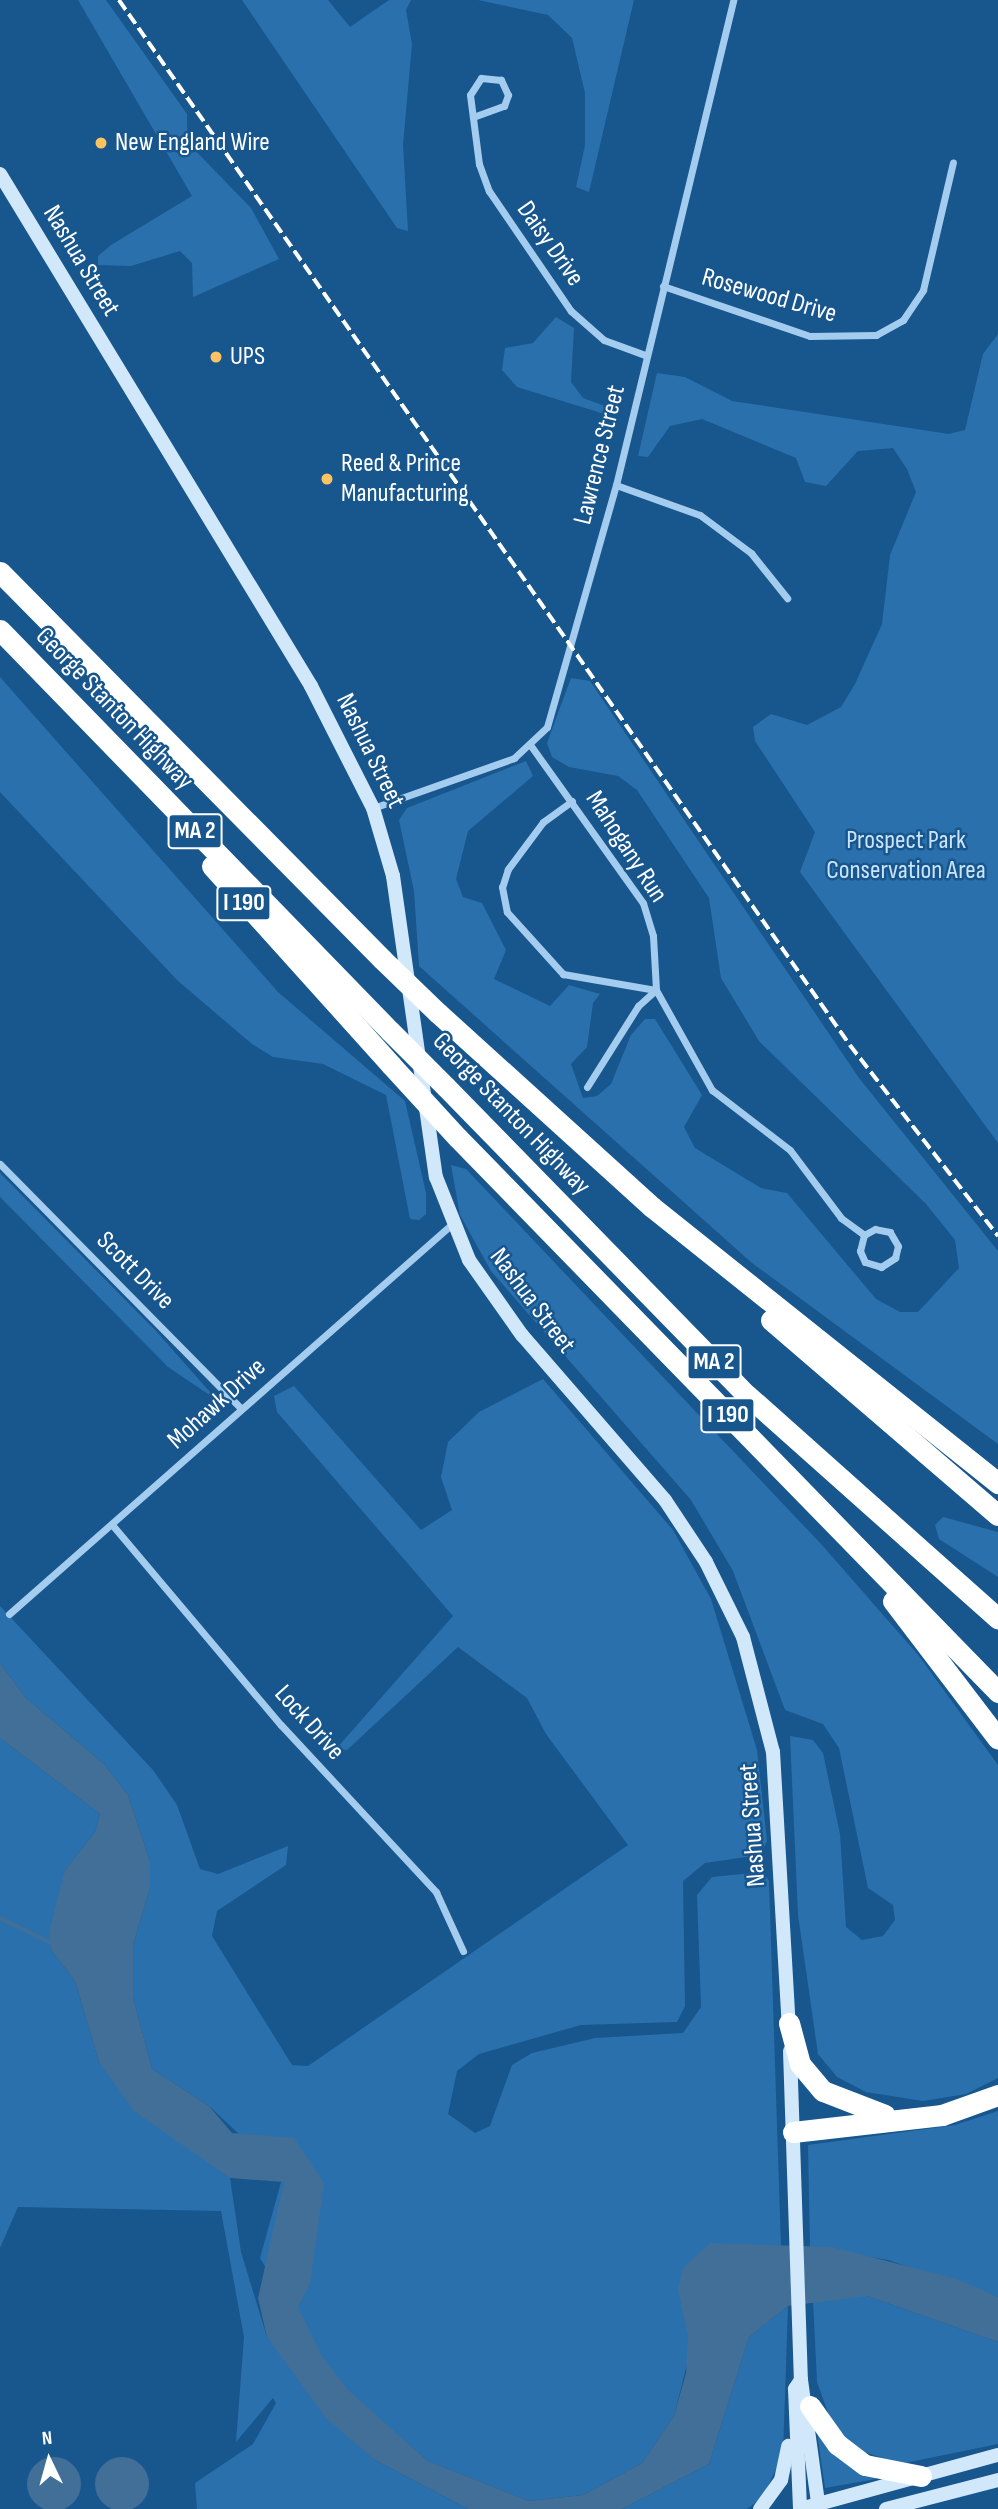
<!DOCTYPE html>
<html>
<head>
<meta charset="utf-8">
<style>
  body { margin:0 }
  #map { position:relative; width:998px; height:2509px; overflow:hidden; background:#18568e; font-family:"Sofia Sans Condensed",sans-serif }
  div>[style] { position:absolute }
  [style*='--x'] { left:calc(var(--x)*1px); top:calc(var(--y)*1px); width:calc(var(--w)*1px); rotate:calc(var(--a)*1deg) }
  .green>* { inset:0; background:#2a70ac }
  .water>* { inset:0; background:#426f97 }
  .round { border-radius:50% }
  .stream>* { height:3.5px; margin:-1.75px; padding:0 1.75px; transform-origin:1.75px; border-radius:1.75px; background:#426f97 }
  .minor>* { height:7px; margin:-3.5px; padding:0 3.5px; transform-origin:3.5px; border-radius:3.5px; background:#a4ccef }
  .secondary>* { height:14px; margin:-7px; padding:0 7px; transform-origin:7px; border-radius:7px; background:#d1e7fa }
  .motorway>* { height:21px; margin:-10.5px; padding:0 10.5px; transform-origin:10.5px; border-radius:10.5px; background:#fff }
  .rail>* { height:3.5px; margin-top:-1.75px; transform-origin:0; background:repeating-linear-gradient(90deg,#fff 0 12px,transparent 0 17px) }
  .motorway-bridge>* { height:21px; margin:-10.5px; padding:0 10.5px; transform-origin:10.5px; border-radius:10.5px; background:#fff }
  .dots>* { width:19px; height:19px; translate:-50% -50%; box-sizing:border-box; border:4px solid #18568e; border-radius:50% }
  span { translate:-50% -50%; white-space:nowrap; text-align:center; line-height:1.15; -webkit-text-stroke:5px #18568e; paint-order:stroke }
  .shield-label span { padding:2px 5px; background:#18568e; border:2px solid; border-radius:5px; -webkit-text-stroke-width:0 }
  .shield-label { font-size:24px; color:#fff; font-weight:700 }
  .poi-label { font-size:26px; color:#fff }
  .left { translate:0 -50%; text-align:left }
  .street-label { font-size:26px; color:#fff }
  .park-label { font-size:26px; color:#cae4fb }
  .north { position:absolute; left:14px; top:2425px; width:70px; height:70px; -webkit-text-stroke:5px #18568e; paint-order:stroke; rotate:355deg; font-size:19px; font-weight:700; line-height:28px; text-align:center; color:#fff }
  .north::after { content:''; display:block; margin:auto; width:24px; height:32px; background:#fff; clip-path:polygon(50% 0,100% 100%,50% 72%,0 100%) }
</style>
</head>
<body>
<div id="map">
  <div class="green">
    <div style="clip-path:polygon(78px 0,106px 0,187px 114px,187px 142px,251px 208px,279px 259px,193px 297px,192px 263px,180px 251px,131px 266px,98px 265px,98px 256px,111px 245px,192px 196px)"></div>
    <div style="clip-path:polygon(242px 0,328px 0,350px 27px,389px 0,411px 0,406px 10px,412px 44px,403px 145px,408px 231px,397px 228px)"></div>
    <div style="clip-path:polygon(478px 0,634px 0,589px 192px,576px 187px,585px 145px,585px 93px,572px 38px,548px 15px)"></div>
    <div style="clip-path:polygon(556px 317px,574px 328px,571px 382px,583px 398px,613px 409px,611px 416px,517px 387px,502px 370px,505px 348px,533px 343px)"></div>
    <div style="clip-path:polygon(998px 334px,998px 1143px,800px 872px,815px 832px,755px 741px,753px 727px,771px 714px,807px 725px,841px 707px,855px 684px,882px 624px,890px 555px,916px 492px,907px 469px,893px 448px,858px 451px,826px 486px,805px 482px,796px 458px,702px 419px,670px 426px,648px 457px,638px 456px,657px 373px,685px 377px,732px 401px,949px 434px,965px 430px,983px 354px)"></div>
    <div style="clip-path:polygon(0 677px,278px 992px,405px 1101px,426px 1193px,426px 1214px,419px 1220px,410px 1219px,386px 1095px,323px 1064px,273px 1057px,252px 1044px,178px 981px,0 792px)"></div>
    <div style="clip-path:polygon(571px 678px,590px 681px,859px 1078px,998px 1251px,998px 1444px,752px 1263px,419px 966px,414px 891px,399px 820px,407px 808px,526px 761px,533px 776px,468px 831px,456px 879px,463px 897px,482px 903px,506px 950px,494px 979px,550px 1006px,569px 985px,600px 994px,593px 1003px,587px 1047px,571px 1064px,583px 1098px,597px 1096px,611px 1084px,631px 1035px,645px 1019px,655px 1019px,702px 1095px,684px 1127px,695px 1148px,761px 1188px,787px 1193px,876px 1299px,900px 1312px,918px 1312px,959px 1268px,955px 1240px,926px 1204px,759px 1041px,721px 978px,709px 898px,637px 790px,618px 776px,569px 767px,552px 757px,547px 743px)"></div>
    <div style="clip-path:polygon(451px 1165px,466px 1169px,822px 1545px,919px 1656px,998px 1765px,998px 2078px,966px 2094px,923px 2101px,866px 2092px,837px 2077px,818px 2054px,798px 1915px,790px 1736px,813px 1740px,823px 1753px,840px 1834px,846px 1927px,862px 1940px,883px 1936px,895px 1920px,893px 1905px,868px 1888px,839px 1748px,823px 1724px,785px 1710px,733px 1571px,691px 1500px,491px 1271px,460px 1215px)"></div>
    <div style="clip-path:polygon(0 1173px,156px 1331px,217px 1400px,168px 1367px,0 1197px)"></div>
    <div style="clip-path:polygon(543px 1379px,673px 1530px,711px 1599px,757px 1750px,767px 1841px,760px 1855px,705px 1863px,683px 1881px,685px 2006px,677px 2022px,581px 2025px,479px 2054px,457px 2071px,448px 2114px,475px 2133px,490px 2126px,512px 2065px,532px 2053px,595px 2038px,683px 2033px,701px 2007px,697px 1895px,712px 1877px,763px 1872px,769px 1881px,781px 2247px,770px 2248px,687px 2364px,674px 2416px,642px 2463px,583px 2495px,529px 2501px,428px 2461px,381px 2420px,347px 2403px,260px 2258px,283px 2175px,209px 2106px,152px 2069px,133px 1997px,133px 1945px,150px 1888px,150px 1861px,128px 1795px,104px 1764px,26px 1698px,0 1663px,0 1606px,153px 1770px,177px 1805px,200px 1869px,218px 1874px,288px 1846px,286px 1865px,217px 1911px,212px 1936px,292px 2065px,308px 2066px,628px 1845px,546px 1734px,527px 1698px,458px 1647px,347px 1750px,336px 1749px,453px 1616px,277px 1412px,274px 1396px,294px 1386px,421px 1530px,452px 1510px,441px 1477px,448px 1442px,479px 1412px)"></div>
    <div style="clip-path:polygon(943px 1517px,998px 1532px,998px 1577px,939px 1539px,935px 1525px)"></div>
    <div style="clip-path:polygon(0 1738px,100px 1814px,95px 1832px,65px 1870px,52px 1951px,75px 1981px,99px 2062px,230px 2178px,241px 2252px,267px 2337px,375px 2460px,468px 2509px,197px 2509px,195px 2483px,253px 2444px,276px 2403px,273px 2398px,236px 2442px,244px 2337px,221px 2211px,18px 2207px,0 2248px)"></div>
    <div style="clip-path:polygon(998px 2111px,998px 2297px,888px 2260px,810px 2247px,808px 2145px,955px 2125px)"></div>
    <div style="clip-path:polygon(843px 2295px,867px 2296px,998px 2342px,998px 2444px,900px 2464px,853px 2448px,834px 2429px,817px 2382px,813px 2301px)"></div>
    <div style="clip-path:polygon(788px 2306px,783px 2454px,763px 2497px,747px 2509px,622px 2509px,709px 2464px,749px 2337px)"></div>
    <div style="clip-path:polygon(817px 2432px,877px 2475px,876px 2479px,825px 2488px)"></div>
  </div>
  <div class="water">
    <div style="clip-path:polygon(0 1663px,26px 1698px,104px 1764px,128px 1795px,150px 1861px,150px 1888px,133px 1945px,133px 1997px,152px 2069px,209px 2106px,232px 2133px,294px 2138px,324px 2183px,310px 2284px,298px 2307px,323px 2358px,349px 2391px,428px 2461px,529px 2501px,583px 2495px,642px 2463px,674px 2416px,686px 2373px,688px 2335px,678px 2290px,683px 2268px,710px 2243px,832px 2247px,957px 2279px,998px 2297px,998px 2342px,867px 2296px,788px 2306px,749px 2337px,709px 2464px,622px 2509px,468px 2509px,375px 2460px,326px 2418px,267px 2337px,258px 2298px,284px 2182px,230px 2178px,135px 2112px,99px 2062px,75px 1981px,52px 1951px,49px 1932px,65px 1870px,95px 1832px,100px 1814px,0 1738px)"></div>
    <div class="round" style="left:27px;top:2457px;width:54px;height:54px"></div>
    <div class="round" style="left:95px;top:2457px;width:54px;height:54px"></div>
  </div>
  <div class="stream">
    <div style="--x:0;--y:1918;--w:58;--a:25.7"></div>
  </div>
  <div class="minor">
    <div style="--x:473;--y:117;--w:33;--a:-20"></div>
    <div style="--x:504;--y:106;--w:12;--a:-70"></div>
    <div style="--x:508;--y:95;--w:17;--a:-115"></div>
    <div style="--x:501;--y:80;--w:20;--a:-174"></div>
    <div style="--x:481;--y:78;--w:20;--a:123"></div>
    <div style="--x:470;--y:95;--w:70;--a:82.6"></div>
    <div style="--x:479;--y:164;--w:29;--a:70"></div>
    <div style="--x:489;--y:191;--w:145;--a:55.7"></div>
    <div style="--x:571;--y:311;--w:44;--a:41.3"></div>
    <div style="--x:604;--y:340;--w:44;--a:20.1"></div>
    <div style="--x:663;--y:286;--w:155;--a:18.8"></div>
    <div style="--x:810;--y:336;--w:66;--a:-0.9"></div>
    <div style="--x:876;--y:335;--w:31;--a:-29"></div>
    <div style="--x:903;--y:320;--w:36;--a:-56"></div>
    <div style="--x:923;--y:290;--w:131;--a:-76.8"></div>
    <div style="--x:616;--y:485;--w:89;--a:19.7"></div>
    <div style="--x:700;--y:515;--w:64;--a:36.7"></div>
    <div style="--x:751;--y:553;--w:58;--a:51.3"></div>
    <div style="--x:531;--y:746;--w:193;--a:54.5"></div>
    <div style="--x:643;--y:903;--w:34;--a:73"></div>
    <div style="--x:653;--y:936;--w:54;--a:86.8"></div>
    <div style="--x:656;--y:990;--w:115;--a:60.8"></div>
    <div style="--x:712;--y:1090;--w:98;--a:37.6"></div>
    <div style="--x:790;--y:1150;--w:85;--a:53.1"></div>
    <div style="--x:841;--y:1218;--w:29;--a:36"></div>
    <div style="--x:864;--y:1235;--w:16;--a:104"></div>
    <div style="--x:860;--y:1251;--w:12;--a:66"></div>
    <div style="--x:865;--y:1262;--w:17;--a:17"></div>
    <div style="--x:881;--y:1267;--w:17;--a:-33"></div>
    <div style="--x:895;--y:1258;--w:12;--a:-76"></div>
    <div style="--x:898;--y:1246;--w:16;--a:-120"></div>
    <div style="--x:890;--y:1232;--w:15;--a:-169"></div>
    <div style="--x:875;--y:1229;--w:13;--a:151"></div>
    <div style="--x:572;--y:801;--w:36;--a:144"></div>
    <div style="--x:543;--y:822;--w:59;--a:126.7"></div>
    <div style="--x:508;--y:869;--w:19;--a:108"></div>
    <div style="--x:502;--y:887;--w:25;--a:79"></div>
    <div style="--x:507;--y:912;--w:84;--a:47.9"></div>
    <div style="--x:563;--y:974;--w:94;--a:9.8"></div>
    <div style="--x:373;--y:808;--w:150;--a:-19.5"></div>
    <div style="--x:514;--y:758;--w:45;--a:-43.2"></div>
    <div style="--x:547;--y:727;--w:252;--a:-74.1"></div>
    <div style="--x:616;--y:485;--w:499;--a:-76.4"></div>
    <div style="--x:587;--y:1087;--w:96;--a:-57.8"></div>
    <div style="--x:638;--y:1006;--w:24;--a:-42"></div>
    <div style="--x:0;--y:1164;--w:343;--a:45.4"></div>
    <div style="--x:114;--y:1527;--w:259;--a:49.9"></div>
    <div style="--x:281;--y:1725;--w:228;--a:47.1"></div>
    <div style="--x:436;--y:1892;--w:65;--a:65.4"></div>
    <div style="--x:9;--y:1614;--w:590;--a:-41.36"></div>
  </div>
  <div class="secondary">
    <div style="--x:0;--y:174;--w:599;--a:58.72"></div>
    <div style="--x:311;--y:686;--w:137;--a:63.1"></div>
    <div style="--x:373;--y:808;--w:71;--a:73.6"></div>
    <div style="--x:393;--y:876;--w:304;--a:81.9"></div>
    <div style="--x:436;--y:1177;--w:89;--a:68.3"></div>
    <div style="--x:469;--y:1260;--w:92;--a:54.8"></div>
    <div style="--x:522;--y:1335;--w:218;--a:49.1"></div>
    <div style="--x:665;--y:1500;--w:74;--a:56.5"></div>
    <div style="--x:706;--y:1562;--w:84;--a:63.7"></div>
    <div style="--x:743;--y:1637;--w:119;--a:75.4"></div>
    <div style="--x:773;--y:1752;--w:279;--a:86.7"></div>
    <div style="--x:790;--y:2051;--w:329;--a:88.1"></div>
    <div style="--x:801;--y:2380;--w:130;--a:82.1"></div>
    <div style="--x:801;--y:2380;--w:11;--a:124"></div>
    <div style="--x:795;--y:2389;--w:120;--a:87.6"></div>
    <div style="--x:800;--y:2509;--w:205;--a:-15.3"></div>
    <div style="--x:760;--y:2509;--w:36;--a:-54"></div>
    <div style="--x:781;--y:2480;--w:35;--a:-78"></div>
    <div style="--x:886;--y:2509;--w:116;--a:-14.5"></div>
  </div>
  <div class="motorway">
    <div style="--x:0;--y:572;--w:544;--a:45.37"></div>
    <div style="--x:0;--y:630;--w:559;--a:45.8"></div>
    <div style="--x:212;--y:866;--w:268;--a:48"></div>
    <div style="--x:438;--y:1013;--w:289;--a:42.2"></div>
    <div style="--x:652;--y:1207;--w:443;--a:38.6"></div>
    <div style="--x:446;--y:1087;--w:431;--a:45.7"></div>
    <div style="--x:747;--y:1395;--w:336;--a:41.7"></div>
    <div style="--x:458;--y:1138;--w:774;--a:45.73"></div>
    <div style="--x:771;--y:1320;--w:299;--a:40.7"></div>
    <div style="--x:893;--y:1601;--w:173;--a:52.7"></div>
    <div style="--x:789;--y:2023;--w:42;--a:75"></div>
    <div style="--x:800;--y:2064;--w:35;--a:50"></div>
    <div style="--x:823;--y:2091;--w:66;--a:21.2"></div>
    <div style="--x:793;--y:2132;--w:150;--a:-6.5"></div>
    <div style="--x:942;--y:2115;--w:59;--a:-19.7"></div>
    <div style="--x:810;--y:2406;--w:47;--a:54.6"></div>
    <div style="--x:837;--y:2444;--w:35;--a:37"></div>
    <div style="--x:865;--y:2465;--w:57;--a:11.1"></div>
  </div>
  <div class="rail">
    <div style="--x:119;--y:0;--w:1275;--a:55.03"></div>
    <div style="--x:850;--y:1045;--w:242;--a:52.2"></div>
  </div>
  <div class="motorway-bridge">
    <div style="--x:382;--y:959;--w:78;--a:44"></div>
    <div style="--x:390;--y:1031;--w:79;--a:45"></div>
    <div style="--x:391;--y:1065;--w:99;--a:47.5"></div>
  </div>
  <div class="dots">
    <div style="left:101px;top:143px;background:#ffc361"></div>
    <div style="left:216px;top:357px;background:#ffc361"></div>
    <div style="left:327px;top:479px;background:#ffc361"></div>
  </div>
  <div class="shield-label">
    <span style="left:195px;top:831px">MA 2</span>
    <span style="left:244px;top:903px">I 190</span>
    <span style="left:714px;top:1362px">MA 2</span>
    <span style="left:728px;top:1415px">I 190</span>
  </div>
  <div class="poi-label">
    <span class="left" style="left:115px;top:143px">New England Wire</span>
    <span class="left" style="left:230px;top:357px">UPS</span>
    <span class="left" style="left:341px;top:479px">Reed &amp; Prince<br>Manufacturing</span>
  </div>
  <div class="street-label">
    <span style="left:550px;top:244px;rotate:55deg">Daisy Drive</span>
    <span style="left:81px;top:261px;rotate:59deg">Nashua Street</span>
    <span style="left:769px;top:296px;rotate:16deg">Rosewood Drive</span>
    <span style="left:600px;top:455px;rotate:-76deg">Lawrence Street</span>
    <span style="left:114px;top:709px;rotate:46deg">George Stanton Highway</span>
    <span style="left:370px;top:751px;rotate:64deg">Nashua Street</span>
    <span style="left:626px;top:847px;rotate:57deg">Mahogany Run</span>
    <span style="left:511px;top:1114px;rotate:46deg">George Stanton Highway</span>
    <span style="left:135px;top:1271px;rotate:45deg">Scott Drive</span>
    <span style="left:532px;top:1301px;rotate:53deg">Nashua Street</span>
    <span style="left:217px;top:1404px;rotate:-42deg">Mohawk Drive</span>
    <span style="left:309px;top:1723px;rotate:48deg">Lock Drive</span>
    <span style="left:753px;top:1825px;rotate:-94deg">Nashua Street</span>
  </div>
  <div class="park-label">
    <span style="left:906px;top:856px">Prospect Park<br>Conservation Area</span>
  </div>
  <div class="north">N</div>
</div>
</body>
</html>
